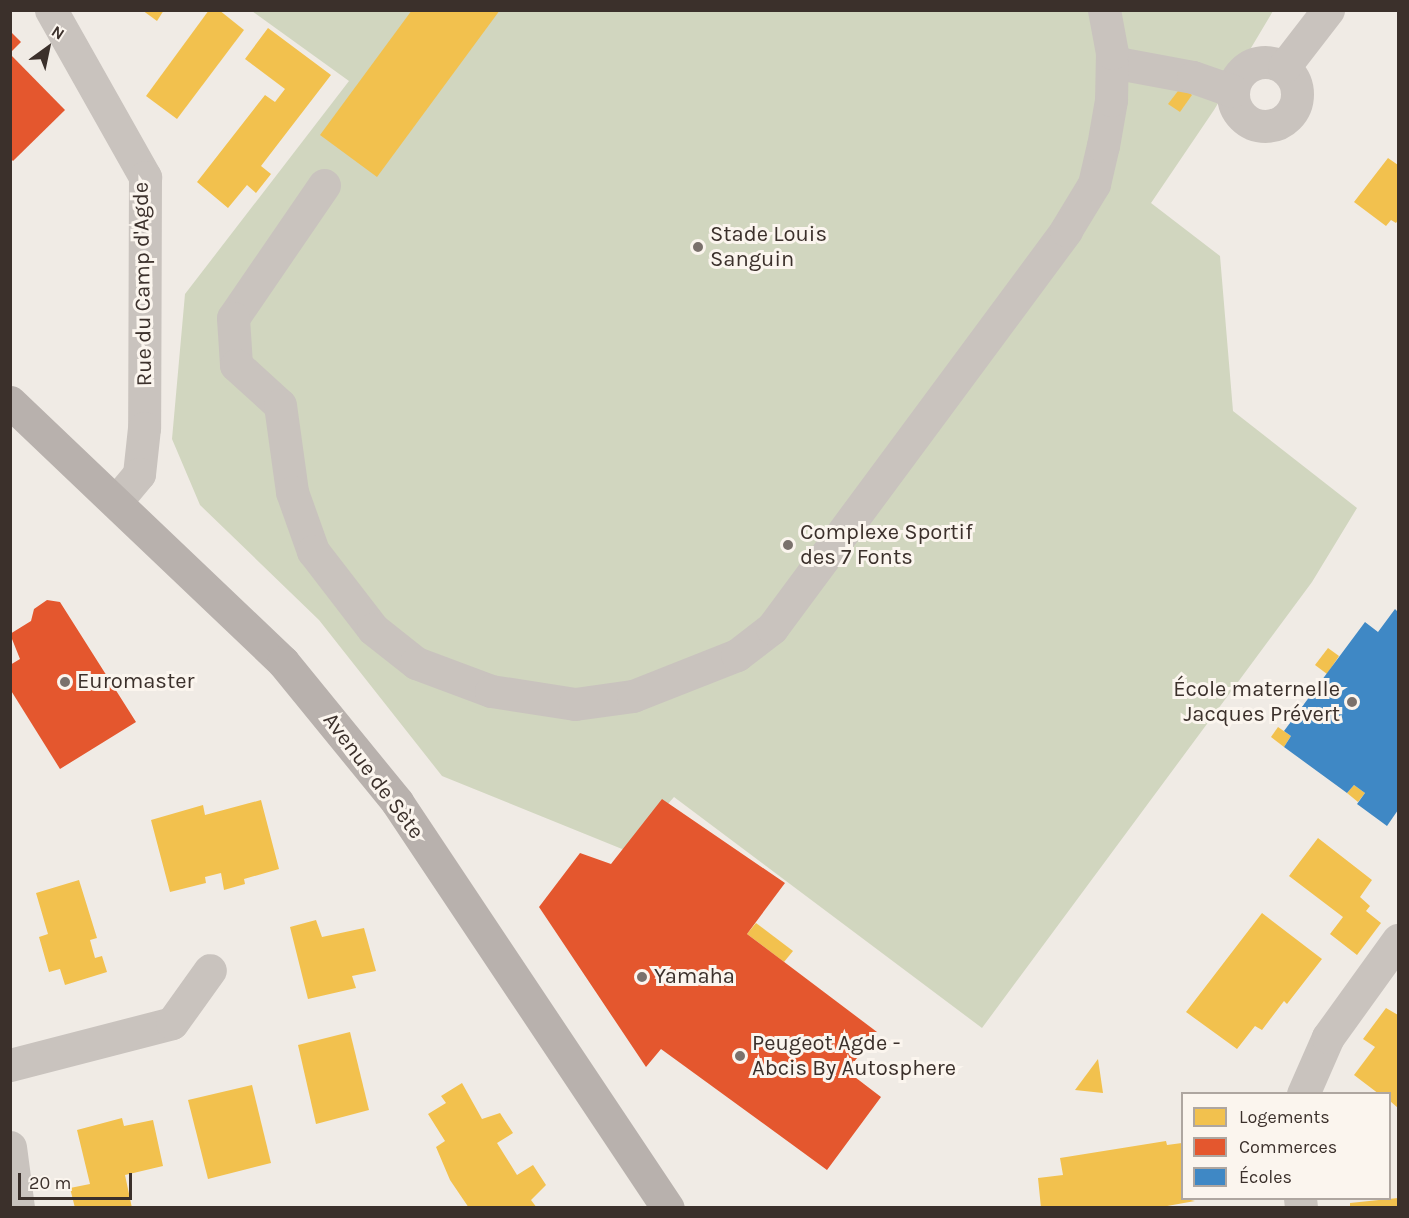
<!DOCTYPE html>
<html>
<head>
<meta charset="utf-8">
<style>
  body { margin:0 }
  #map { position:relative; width:1409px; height:1218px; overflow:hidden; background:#f0ebe5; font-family:Karla,sans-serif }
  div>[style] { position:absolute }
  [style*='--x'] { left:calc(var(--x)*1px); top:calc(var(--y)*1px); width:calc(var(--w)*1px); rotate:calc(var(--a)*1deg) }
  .green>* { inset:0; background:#d1d6bf }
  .homes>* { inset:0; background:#f2c14e }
  .shops>* { inset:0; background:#e4572e }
  .schools>* { inset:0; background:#3f88c5 }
  .minor>* { height:33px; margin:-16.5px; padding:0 16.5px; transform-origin:16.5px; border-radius:16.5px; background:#c9c3be }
  .minor>.ring { margin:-16.5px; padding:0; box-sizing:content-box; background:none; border:33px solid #c9c3be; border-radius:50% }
  .major>* { height:33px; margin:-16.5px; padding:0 16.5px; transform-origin:16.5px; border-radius:16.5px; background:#b8b1ad }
  .dots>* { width:16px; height:16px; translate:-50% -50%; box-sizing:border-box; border:3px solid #fbf5ee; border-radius:50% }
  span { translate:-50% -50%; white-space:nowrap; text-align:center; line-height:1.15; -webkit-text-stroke:6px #fbf5ee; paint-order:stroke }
  .poi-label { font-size:22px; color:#3b302b }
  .left { translate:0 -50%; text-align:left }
  .right { translate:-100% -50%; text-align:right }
  .street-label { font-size:22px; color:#3b302b }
  .frame { position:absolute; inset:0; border:12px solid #3b302b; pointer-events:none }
  .legend { position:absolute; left:1181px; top:1092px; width:210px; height:108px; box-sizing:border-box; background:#fbf5ee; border:2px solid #aea6a0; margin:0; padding:8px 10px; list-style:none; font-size:18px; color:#3b302b }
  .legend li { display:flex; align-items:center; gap:12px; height:30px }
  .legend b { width:30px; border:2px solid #aea6a0 }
  .north { position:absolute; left:18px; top:18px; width:60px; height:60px; -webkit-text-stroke:4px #fbf5ee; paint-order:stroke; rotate:33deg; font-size:16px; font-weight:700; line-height:24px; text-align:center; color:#3b302b }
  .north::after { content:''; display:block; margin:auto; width:21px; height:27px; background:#3b302b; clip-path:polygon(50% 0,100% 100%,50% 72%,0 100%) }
  .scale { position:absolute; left:18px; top:1173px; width:114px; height:27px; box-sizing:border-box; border:3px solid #3b302b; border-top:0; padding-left:8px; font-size:18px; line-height:21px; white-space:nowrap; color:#3b302b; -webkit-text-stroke:4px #fbf5ee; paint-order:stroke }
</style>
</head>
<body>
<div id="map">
  <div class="green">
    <div style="clip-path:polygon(252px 11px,1273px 11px,1214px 110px,1151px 203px,1220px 256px,1233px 411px,1357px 508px,1312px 582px,982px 1028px,674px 797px,627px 851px,442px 776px,319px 620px,200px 505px,172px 439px,185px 294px,349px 81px)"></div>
  </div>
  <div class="homes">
    <div style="clip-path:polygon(142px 10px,164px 10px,157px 21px)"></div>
    <div style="clip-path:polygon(209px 10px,219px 10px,244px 30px,177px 119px,146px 96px)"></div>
    <div style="clip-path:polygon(412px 10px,500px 10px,377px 177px,320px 135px)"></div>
    <div style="clip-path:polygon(268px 28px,331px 75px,261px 166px,271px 174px,256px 193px,247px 185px,228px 208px,197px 182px,265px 95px,275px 102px,285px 89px,245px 59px)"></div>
    <div style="clip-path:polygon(1181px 87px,1192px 95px,1180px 112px,1168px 104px)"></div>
    <div style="clip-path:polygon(1388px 158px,1398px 165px,1398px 220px,1396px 223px,1391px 220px,1386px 226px,1354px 202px)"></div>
    <div style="clip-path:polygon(1328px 648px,1339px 656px,1327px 674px,1315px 665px)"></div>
    <div style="clip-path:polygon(1278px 727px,1291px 736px,1284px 747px,1271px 737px)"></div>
    <div style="clip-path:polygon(1354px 785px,1365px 793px,1358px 802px,1347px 793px)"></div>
    <div style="clip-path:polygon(261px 800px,279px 869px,244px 879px,245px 884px,224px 890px,221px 873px,205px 877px,206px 883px,170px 892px,151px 820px,203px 805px,205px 815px)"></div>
    <div style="clip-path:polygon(1318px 838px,1372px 880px,1360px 897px,1370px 906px,1366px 911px,1381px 923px,1357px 955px,1330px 934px,1343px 917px,1289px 876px)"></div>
    <div style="clip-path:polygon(79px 880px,97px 938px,90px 940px,95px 958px,102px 956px,107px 972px,65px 985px,60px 969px,49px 972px,39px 937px,48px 934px,36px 893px)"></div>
    <div style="clip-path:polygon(1262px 913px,1322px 959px,1287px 1004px,1284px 1001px,1262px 1030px,1255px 1026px,1237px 1049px,1186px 1012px)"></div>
    <div style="clip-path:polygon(316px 920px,322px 937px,364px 928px,376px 971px,352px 976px,356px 988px,308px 999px,290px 927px)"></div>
    <div style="clip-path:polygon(756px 923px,793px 951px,784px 962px,747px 934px)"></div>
    <div style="clip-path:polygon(1386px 1008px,1398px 1015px,1398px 1108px,1390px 1101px,1390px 1094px,1379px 1094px,1354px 1075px,1375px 1047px,1363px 1039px)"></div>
    <div style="clip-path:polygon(350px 1032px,369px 1110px,316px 1124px,298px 1045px)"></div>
    <div style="clip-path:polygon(1098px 1059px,1103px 1093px,1075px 1090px)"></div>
    <div style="clip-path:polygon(462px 1083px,482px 1119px,500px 1113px,513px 1133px,497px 1143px,517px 1175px,533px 1165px,546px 1185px,531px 1200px,537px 1208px,469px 1208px,450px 1180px,436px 1147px,445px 1141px,428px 1114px,446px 1103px,441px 1096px)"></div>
    <div style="clip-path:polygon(252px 1085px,271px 1163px,208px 1179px,188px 1100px)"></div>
    <div style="clip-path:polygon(122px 1118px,124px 1126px,153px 1120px,163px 1166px,125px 1175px,132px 1208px,75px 1208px,70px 1188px,90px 1184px,77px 1130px)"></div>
    <div style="clip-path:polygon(1166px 1141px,1167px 1145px,1182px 1143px,1182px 1198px,1195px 1201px,1156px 1208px,1041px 1208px,1038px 1178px,1063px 1175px,1060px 1158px)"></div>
    <div style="clip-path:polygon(1398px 1198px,1398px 1208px,1350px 1208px,1350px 1203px)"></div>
  </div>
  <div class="shops">
    <div style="clip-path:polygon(10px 31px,21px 42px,10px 53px)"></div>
    <div style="clip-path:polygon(10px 54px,65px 110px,13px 161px,10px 158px)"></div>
    <div style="clip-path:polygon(47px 600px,60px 602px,136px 722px,60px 769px,10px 689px,10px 665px,20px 659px,10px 634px,31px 621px,34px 609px)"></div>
    <div style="clip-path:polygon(662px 799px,785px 883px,747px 934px,877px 1032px,847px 1071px,881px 1097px,827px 1170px,661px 1049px,646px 1067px,539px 907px,580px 853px,611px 864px)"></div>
  </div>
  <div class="schools">
    <div style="clip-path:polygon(1395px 609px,1398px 612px,1398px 810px,1387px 826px,1357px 804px,1365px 793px,1354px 785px,1347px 793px,1284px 747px,1291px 736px,1284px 731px,1365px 622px,1378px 632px)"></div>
  </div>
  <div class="minor">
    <div style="--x:51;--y:10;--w:192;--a:60.6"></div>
    <div style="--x:145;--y:177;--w:251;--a:90.2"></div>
    <div style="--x:144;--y:428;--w:46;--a:96.2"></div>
    <div style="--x:139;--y:474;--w:34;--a:130"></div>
    <div class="ring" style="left:1233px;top:62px;width:31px;height:31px"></div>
    <div style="--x:1112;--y:62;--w:82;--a:10.5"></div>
    <div style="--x:1193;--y:77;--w:42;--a:19.3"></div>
    <div style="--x:1284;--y:67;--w:72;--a:-52.3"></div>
    <div style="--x:324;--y:185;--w:161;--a:124.4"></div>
    <div style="--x:233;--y:318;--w:47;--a:86.3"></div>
    <div style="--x:236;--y:365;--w:59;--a:42.3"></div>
    <div style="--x:280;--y:405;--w:88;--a:82.1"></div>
    <div style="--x:292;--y:492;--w:63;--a:70.4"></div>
    <div style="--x:313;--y:551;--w:98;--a:52.4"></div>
    <div style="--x:373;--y:629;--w:55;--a:38.3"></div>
    <div style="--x:416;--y:663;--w:80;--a:20.5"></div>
    <div style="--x:491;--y:691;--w:85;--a:8.8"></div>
    <div style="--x:575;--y:704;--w:59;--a:-7.9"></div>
    <div style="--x:633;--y:696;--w:112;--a:-21.5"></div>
    <div style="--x:737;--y:655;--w:44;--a:-37.6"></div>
    <div style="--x:772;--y:628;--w:495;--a:-53.5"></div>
    <div style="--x:1066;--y:230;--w:54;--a:-58.7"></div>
    <div style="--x:1094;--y:184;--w:39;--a:-77"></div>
    <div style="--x:1103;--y:146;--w:47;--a:-80.1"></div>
    <div style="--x:1111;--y:100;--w:47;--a:-88.8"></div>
    <div style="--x:1112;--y:53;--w:44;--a:-100.5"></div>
    <div style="--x:10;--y:1065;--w:167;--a:-14.5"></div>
    <div style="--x:172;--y:1023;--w:65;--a:-54.4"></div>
    <div style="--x:1303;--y:1094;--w:62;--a:-66.3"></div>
    <div style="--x:1328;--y:1037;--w:120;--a:-54.2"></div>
    <div style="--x:10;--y:1147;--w:62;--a:82.5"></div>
    <div style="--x:1300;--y:1198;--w:10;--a:84"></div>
  </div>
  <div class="major">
    <div style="--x:10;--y:402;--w:377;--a:43.6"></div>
    <div style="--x:283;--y:662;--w:181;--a:50.8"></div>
    <div style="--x:397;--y:802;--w:488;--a:56.3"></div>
  </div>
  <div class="dots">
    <div style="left:698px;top:247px;background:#7a716c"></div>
    <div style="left:788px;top:545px;background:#7a716c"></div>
    <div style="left:65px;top:682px;background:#7a716c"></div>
    <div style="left:1352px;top:702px;background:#7a716c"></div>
    <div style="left:642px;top:977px;background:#7a716c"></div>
    <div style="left:740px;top:1056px;background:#7a716c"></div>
  </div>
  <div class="poi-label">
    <span class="left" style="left:710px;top:247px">Stade Louis<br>Sanguin</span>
    <span class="left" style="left:800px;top:545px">Complexe Sportif<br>des 7 Fonts</span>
    <span class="left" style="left:77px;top:682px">Euromaster</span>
    <span class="right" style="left:1340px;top:702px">École maternelle<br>Jacques Prévert</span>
    <span class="left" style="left:654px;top:977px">Yamaha</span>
    <span class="left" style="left:752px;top:1056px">Peugeot Agde -<br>Abcis By Autosphere</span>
  </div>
  <div class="street-label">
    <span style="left:143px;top:284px;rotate:-91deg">Rue du Camp d'Agde</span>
    <span style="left:373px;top:776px;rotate:53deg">Avenue de Sète</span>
  </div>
  <div class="frame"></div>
  <ul class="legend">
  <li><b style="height:16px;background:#f2c14e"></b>Logements</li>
  <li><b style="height:16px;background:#e4572e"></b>Commerces</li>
  <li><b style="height:16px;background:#3f88c5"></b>Écoles</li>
  </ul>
  <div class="north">N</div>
  <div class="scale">20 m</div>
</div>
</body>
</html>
